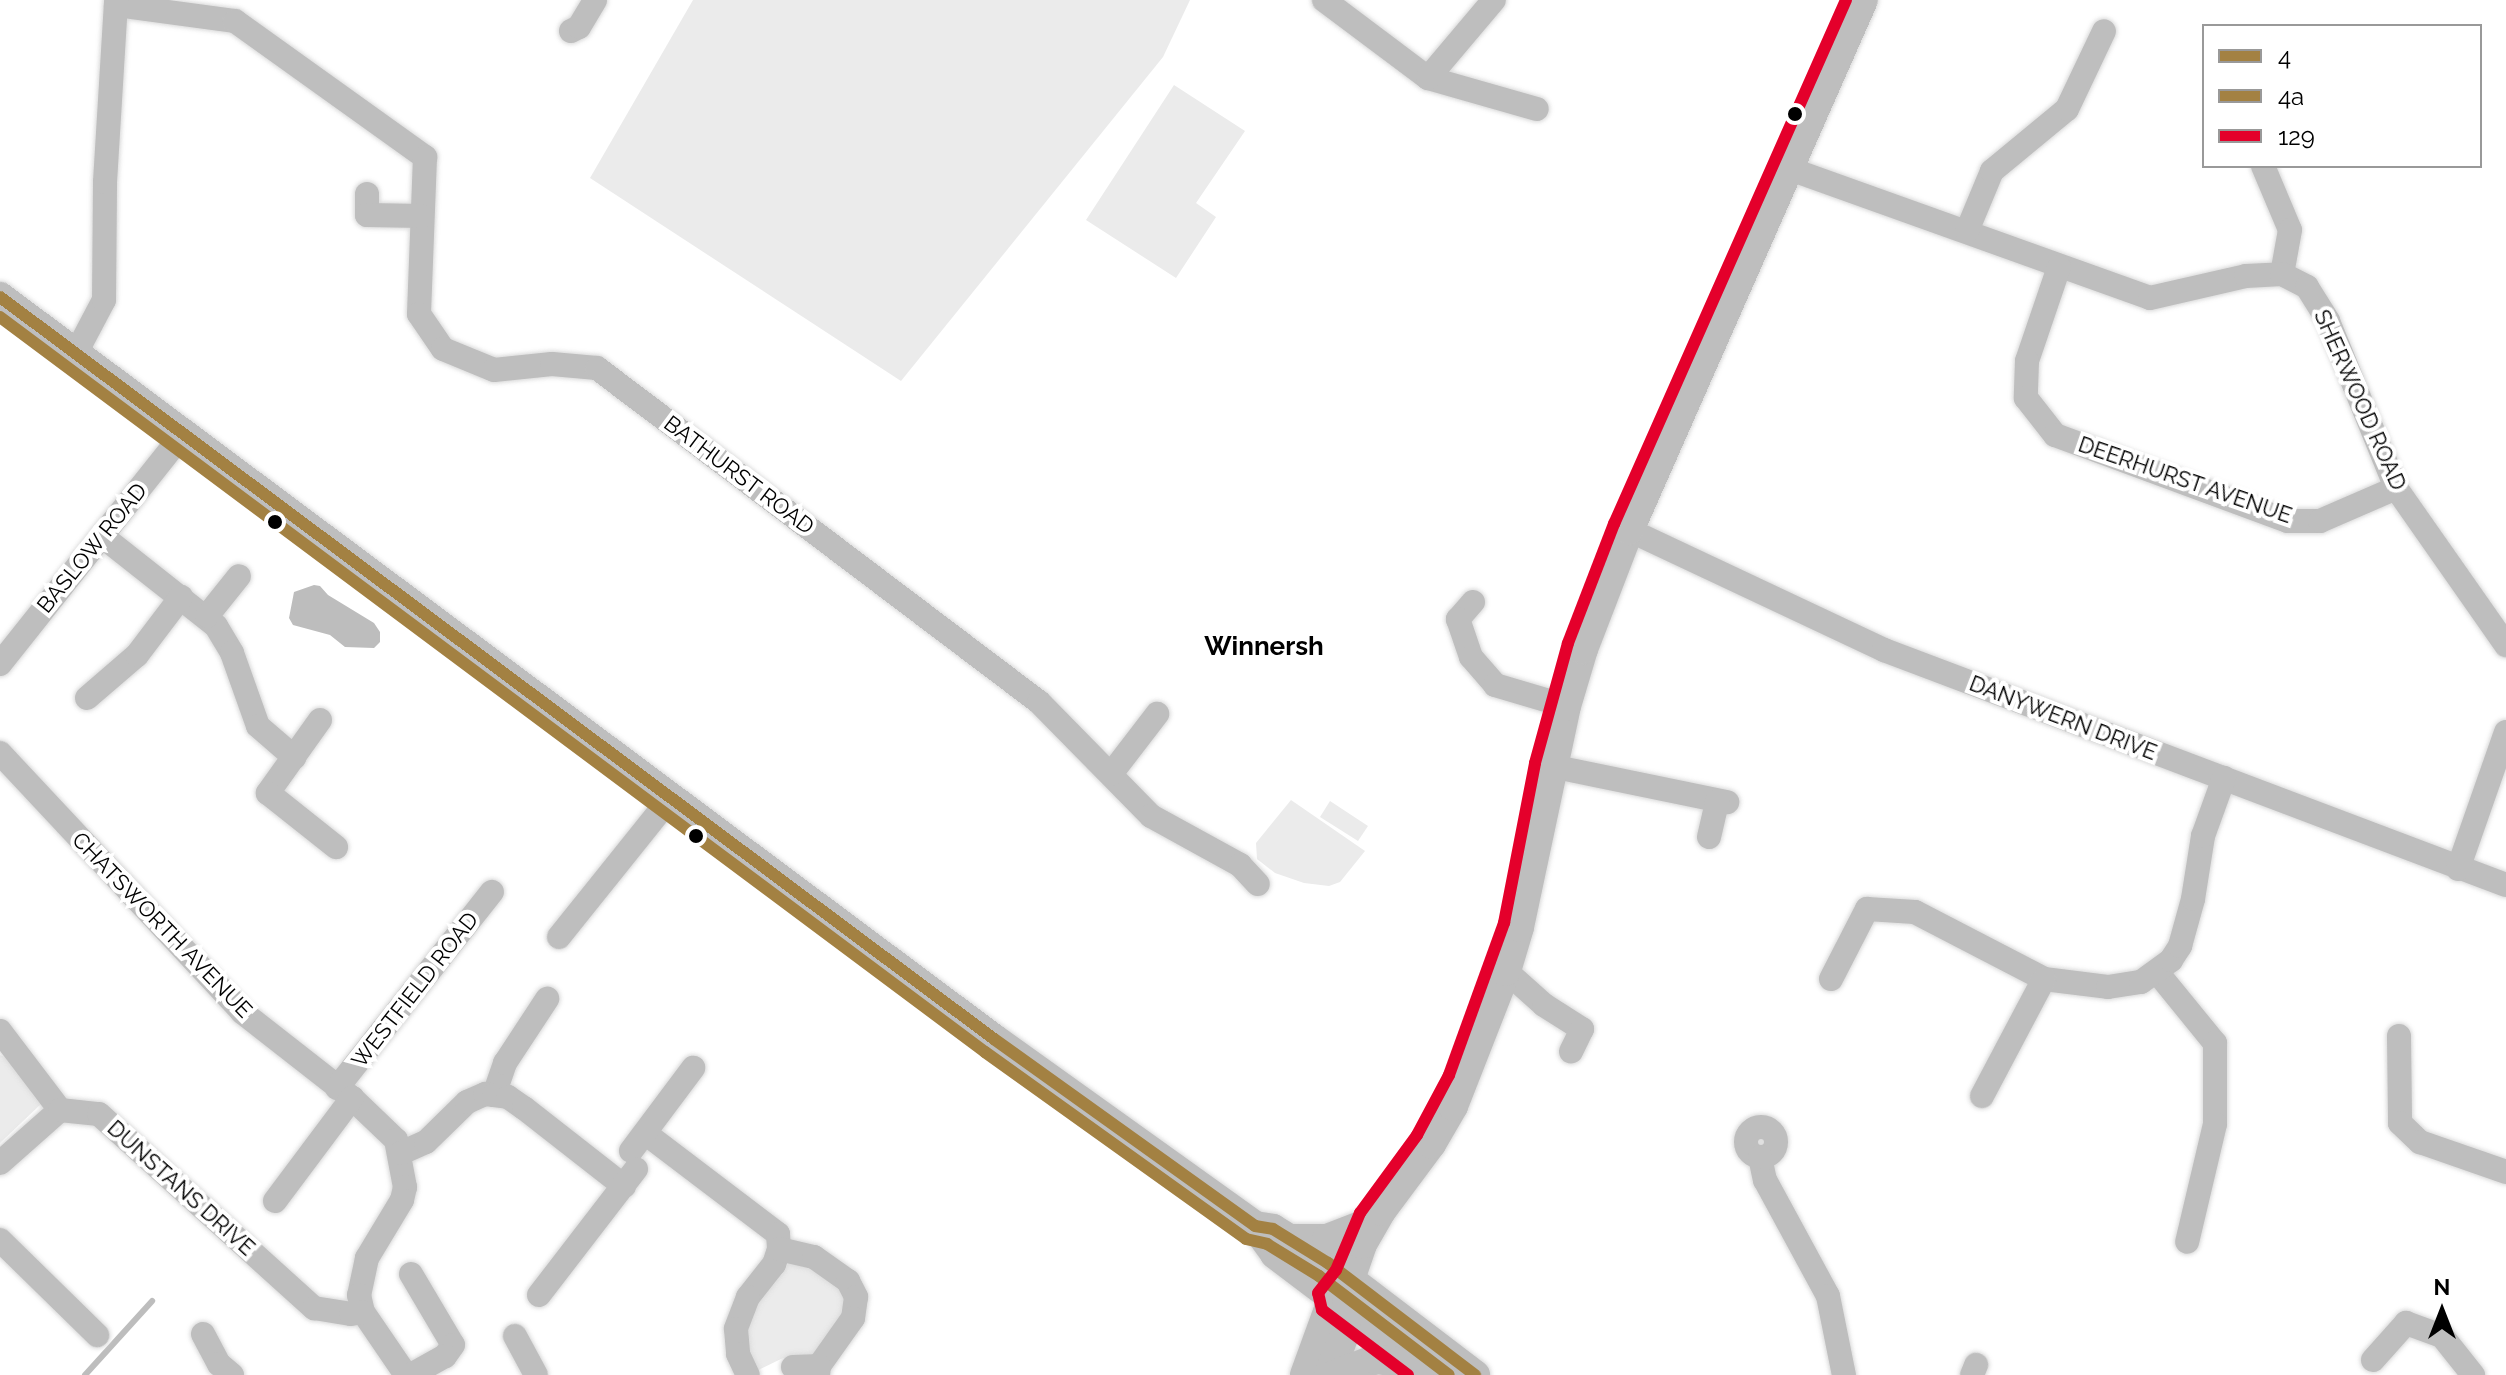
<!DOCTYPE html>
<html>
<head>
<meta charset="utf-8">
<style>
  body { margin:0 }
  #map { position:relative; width:2506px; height:1375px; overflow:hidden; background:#fff; font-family:Raleway,sans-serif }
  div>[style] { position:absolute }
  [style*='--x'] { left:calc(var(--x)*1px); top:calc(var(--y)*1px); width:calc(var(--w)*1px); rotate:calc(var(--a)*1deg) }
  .green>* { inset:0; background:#ebebeb }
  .water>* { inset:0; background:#bdbdbd }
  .stream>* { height:6px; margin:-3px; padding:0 3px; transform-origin:3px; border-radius:3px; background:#bdbdbd }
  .roads { filter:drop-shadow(0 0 2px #dbdbdb) drop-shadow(0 0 2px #dbdbdb) }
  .minor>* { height:24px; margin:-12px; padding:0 12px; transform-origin:12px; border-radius:12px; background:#bebebe }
  .minor>.ring { margin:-12px; padding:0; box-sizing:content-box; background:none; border:24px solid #bebebe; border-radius:50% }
  .major>* { height:30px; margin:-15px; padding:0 15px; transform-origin:15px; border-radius:15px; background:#bebebe }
  .bus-1>* { height:12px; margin:-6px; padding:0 6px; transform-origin:6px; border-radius:6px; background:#a38142 }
  .bus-2>* { height:12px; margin:-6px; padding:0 6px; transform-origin:6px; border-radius:6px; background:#a38142 }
  .bus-3>* { height:12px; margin:-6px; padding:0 6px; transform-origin:6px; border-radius:6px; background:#e4002b }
  .dots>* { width:22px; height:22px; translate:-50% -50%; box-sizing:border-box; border:4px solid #fff; border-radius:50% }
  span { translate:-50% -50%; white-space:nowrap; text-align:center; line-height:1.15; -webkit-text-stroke:8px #fff; paint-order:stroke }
  .street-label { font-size:22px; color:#000 }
  .quarter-label { font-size:26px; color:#000; font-weight:700 }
  .legend { position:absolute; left:2202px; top:24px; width:280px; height:144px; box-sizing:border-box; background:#fff; border:2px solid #999; margin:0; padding:10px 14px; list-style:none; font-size:24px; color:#000 }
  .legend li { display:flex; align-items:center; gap:16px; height:40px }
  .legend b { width:40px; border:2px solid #999 }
  .north { position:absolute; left:2402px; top:1271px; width:80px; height:80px; -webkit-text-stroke:6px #fff; paint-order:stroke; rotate:0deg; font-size:22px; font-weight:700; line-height:32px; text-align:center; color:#000 }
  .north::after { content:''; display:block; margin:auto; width:28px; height:36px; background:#000; clip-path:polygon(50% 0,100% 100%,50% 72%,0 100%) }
</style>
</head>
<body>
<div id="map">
  <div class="green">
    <div style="clip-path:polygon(693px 0,1190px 0,1163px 57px,901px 381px,590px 178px)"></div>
    <div style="clip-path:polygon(1174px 85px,1245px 131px,1196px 203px,1216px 217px,1176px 278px,1086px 220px)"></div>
    <div style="clip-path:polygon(1291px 800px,1365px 851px,1340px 882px,1329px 886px,1304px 883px,1275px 873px,1257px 859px,1256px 843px)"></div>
    <div style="clip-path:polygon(1330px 801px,1368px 826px,1358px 841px,1320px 817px)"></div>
    <div style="clip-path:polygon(0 1055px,5px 1057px,41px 1104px,0 1143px)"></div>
    <div style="clip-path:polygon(795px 1262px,806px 1262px,846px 1293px,847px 1312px,820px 1351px,802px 1360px,783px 1358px,752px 1373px,744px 1339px,752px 1308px,784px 1266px)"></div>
  </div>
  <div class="water">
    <div style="clip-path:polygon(314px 585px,320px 586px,328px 595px,374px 623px,380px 632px,380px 642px,374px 648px,345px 647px,330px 635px,293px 625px,289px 618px,294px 592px)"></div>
  </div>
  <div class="stream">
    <div style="--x:85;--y:1375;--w:100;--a:-47.8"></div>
  </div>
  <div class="roads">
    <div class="minor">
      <div style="--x:1324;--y:0;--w:130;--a:36.9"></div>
      <div style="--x:1428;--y:78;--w:113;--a:15.9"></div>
      <div style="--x:116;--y:5;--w:120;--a:7.7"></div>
      <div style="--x:235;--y:21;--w:234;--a:35.6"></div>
      <div style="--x:425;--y:157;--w:157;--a:92.2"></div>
      <div style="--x:419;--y:314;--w:42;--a:55.6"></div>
      <div style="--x:443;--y:349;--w:55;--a:22.4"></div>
      <div style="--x:494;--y:370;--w:58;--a:-5.9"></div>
      <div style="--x:552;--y:364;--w:45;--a:5.1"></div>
      <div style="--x:597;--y:368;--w:554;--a:37.08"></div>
      <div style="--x:1039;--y:702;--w:160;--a:45.5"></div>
      <div style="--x:1151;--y:816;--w:102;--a:28.8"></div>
      <div style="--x:1240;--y:865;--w:26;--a:47"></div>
      <div style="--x:571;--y:31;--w:9;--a:-27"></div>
      <div style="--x:579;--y:27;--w:31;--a:-59"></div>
      <div style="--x:1428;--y:78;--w:102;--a:-49.8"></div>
      <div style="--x:2263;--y:166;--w:69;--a:67.1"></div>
      <div style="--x:2290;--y:230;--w:45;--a:100.3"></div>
      <div style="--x:1790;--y:169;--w:382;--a:19.7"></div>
      <div style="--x:2150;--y:298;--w:98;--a:-12.9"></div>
      <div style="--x:2246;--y:276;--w:36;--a:-3"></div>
      <div style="--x:2282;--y:274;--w:28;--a:27"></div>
      <div style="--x:2307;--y:287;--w:40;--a:58"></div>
      <div style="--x:2328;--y:321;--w:180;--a:67.8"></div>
      <div style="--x:2396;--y:488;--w:192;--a:55"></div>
      <div style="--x:367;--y:194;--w:21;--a:90"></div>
      <div style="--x:367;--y:215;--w:55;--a:1"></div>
      <div style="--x:1967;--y:231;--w:65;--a:-67.4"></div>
      <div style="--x:1992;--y:171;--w:97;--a:-39.6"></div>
      <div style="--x:2067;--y:109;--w:86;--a:-64.6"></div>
      <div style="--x:2059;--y:267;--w:99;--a:108.8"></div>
      <div style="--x:2027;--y:361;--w:37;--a:92"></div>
      <div style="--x:2026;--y:398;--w:47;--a:51.9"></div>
      <div style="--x:2055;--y:435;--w:248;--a:20.3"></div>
      <div style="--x:2288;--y:521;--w:32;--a:0"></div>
      <div style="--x:2320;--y:521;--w:83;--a:-23.5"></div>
      <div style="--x:76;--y:353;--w:60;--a:-62.2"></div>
      <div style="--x:104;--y:300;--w:118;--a:-89.5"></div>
      <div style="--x:105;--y:182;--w:182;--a:-86.5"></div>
      <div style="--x:1629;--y:530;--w:282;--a:25.2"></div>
      <div style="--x:1884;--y:650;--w:665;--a:20.7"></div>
      <div style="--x:102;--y:536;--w:145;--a:38.3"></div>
      <div style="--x:216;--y:626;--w:31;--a:59"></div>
      <div style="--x:232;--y:653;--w:77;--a:70.4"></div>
      <div style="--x:258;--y:726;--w:48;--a:40.7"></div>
      <div style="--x:1473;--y:602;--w:23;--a:131"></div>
      <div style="--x:1458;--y:619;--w:40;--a:71.1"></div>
      <div style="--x:1471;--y:657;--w:37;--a:49"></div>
      <div style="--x:1495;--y:685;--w:74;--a:16.5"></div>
      <div style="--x:207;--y:616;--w:51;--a:-51.3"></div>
      <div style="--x:0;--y:664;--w:295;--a:-51.5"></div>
      <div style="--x:87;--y:698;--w:66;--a:-40.7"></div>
      <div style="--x:137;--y:655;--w:73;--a:-52.8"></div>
      <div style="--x:320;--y:720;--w:90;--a:125.5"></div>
      <div style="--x:268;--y:793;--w:87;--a:38.5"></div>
      <div style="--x:0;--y:753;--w:354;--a:46.9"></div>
      <div style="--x:242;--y:1012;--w:140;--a:38"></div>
      <div style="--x:352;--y:1098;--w:61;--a:43.7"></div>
      <div style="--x:396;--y:1140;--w:48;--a:79.2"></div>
      <div style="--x:405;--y:1187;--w:13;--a:103"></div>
      <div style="--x:402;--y:1200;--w:68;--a:121.1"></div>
      <div style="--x:367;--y:1258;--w:38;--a:102"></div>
      <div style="--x:359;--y:1295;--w:17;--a:77"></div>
      <div style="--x:363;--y:1312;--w:76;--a:55.7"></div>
      <div style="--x:1551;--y:766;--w:180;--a:11.6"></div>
      <div style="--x:1111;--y:774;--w:76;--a:-52.5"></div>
      <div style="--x:1709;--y:837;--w:37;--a:-77"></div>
      <div style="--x:2458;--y:869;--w:145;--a:-70.7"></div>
      <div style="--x:559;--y:937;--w:179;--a:-51.3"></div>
      <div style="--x:1506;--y:971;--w:51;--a:41.8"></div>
      <div style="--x:1544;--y:1005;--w:45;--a:32.3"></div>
      <div style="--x:1582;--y:1029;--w:25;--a:116"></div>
      <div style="--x:2157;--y:972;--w:92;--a:50.8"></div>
      <div style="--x:2215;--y:1043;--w:81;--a:90"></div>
      <div style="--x:2215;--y:1124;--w:121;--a:103.3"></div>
      <div style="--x:1831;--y:979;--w:79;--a:-62.8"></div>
      <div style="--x:1867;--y:909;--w:48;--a:3.6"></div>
      <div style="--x:1915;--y:912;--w:145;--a:27.4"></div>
      <div style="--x:2044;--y:979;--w:64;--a:7.1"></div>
      <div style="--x:2108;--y:987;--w:33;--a:-9"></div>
      <div style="--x:2141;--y:982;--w:37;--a:-36"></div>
      <div style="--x:2171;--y:960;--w:17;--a:-57"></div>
      <div style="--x:2180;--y:946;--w:49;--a:-74.5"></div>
      <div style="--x:2193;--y:899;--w:64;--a:-81"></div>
      <div style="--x:2203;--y:836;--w:62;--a:-70.1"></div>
      <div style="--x:0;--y:1031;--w:99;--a:52.8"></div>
      <div style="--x:2399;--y:1036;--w:87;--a:89.3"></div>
      <div style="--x:2400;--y:1123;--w:28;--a:44"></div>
      <div style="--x:2420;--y:1142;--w:91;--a:19.2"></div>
      <div style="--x:337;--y:1088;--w:250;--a:-51.7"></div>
      <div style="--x:494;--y:1095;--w:34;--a:-71"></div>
      <div style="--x:505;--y:1063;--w:77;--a:-56.7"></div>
      <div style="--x:1982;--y:1096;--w:132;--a:-62.1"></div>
      <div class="ring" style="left:1746px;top:1127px;width:6px;height:6px"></div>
      <div style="--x:645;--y:1133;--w:167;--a:37.2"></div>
      <div style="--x:778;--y:1234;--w:15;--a:86"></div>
      <div style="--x:779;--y:1249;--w:16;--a:108"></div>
      <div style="--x:774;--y:1264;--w:42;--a:128.2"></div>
      <div style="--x:748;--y:1297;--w:34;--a:111"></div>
      <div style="--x:736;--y:1329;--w:25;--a:85"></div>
      <div style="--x:738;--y:1354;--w:23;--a:65"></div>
      <div style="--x:631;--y:1151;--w:104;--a:-53.2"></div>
      <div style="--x:401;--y:1153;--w:27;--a:-24"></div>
      <div style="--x:426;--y:1142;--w:57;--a:-44.3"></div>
      <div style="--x:467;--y:1102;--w:20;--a:-24"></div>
      <div style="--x:485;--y:1094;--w:9;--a:6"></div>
      <div style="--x:494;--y:1095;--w:14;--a:8"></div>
      <div style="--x:508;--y:1097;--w:19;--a:35"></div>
      <div style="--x:524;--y:1108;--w:127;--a:38"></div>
      <div style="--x:1760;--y:1157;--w:24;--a:78"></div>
      <div style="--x:1765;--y:1180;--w:132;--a:61.5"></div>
      <div style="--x:1828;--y:1296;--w:81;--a:78.6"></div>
      <div style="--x:0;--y:1163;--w:80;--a:-41.5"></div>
      <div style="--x:60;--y:1110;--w:39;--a:6"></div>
      <div style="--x:99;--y:1114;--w:290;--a:42.1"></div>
      <div style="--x:314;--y:1308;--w:37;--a:9"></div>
      <div style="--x:351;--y:1314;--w:12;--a:-9"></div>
      <div style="--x:275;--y:1201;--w:129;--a:-53.2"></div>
      <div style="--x:0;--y:1240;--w:136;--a:44.4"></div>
      <div style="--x:779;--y:1249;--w:36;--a:13"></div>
      <div style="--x:814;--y:1257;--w:42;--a:35.2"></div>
      <div style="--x:848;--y:1281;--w:18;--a:63"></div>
      <div style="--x:856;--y:1297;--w:21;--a:98"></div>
      <div style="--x:853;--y:1318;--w:59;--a:125.3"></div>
      <div style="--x:819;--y:1366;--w:9;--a:96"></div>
      <div style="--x:411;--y:1274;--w:82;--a:59.4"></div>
      <div style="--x:453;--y:1345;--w:14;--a:126"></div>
      <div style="--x:445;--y:1356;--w:39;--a:151"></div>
      <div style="--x:539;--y:1295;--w:159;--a:-52.4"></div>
      <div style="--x:203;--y:1334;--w:34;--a:62"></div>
      <div style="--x:219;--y:1364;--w:17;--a:40"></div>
      <div style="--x:515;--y:1336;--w:44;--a:61.7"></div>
      <div style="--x:2373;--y:1360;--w:50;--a:-48.3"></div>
      <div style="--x:2406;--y:1323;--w:38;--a:20"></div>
      <div style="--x:2442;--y:1336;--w:50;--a:51.5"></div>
      <div style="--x:793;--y:1367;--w:26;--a:-2"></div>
      <div style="--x:1972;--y:1375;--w:11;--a:-68"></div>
    </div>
    <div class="major">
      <div style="--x:0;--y:297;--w:1240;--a:36.74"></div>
      <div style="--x:994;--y:1039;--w:321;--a:35.6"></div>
      <div style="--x:1255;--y:1226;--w:18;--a:9"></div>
      <div style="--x:1273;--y:1229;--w:65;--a:31.7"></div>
      <div style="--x:1328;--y:1263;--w:185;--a:37.3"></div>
      <div style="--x:1255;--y:1226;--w:34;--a:54"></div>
      <div style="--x:1275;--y:1254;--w:201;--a:37.1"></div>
      <div style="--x:1291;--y:1239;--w:36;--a:0"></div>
      <div style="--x:1327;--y:1239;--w:50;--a:-21"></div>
      <div style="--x:1305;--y:1375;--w:82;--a:-70"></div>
      <div style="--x:1333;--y:1298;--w:20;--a:-49"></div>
      <div style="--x:1329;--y:1375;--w:43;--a:-69.4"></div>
      <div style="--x:1344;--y:1335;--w:56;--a:-83.9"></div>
      <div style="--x:1350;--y:1279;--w:37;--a:-71"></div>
      <div style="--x:1362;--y:1244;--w:38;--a:-60"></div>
      <div style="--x:1381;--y:1211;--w:84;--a:-53.3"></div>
      <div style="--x:1431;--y:1144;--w:44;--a:-59.9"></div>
      <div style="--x:1453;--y:1106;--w:145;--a:-68.6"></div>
      <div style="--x:1506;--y:971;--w:46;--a:-73.5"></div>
      <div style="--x:1519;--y:927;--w:226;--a:-78"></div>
      <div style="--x:1566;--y:706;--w:59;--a:-73.4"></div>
      <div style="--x:1583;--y:649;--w:128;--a:-68.9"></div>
      <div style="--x:1629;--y:530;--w:579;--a:-66.18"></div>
      <div style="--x:1334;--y:1375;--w:45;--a:-20.9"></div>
      <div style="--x:1376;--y:1359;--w:22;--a:8"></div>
      <div style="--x:1398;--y:1362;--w:23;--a:29"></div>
    </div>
  </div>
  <div class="bus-1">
    <div style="--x:0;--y:297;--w:1240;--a:36.74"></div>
    <div style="--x:994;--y:1039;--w:321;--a:35.6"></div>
    <div style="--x:1255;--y:1226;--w:18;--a:9"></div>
    <div style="--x:1273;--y:1229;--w:65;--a:31.7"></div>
    <div style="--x:1328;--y:1263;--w:185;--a:37.3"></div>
  </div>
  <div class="bus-2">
    <div style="--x:0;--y:317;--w:1229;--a:36.73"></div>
    <div style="--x:985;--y:1052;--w:321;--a:35.6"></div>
    <div style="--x:1246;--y:1239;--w:22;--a:13"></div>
    <div style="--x:1267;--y:1244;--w:61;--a:31.6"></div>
    <div style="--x:1319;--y:1276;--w:163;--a:37.3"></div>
  </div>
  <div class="bus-3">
    <div style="--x:1408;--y:1375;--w:108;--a:-142.9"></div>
    <div style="--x:1322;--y:1310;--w:17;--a:-103"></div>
    <div style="--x:1318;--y:1293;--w:29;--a:-52"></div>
    <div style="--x:1336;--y:1270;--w:62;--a:-67.2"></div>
    <div style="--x:1360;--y:1213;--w:97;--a:-53.8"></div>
    <div style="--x:1417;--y:1135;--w:68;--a:-61.9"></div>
    <div style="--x:1449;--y:1075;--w:162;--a:-70.1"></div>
    <div style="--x:1504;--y:923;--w:163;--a:-79"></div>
    <div style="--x:1535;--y:763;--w:124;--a:-74.6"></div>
    <div style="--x:1568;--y:643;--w:128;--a:-68.9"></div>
    <div style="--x:1614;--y:524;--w:573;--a:-66.12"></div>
  </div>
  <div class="dots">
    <div style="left:1795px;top:114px;background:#000"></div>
    <div style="left:275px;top:522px;background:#000"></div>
    <div style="left:696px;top:836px;background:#000"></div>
  </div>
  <div class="street-label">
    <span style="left:2360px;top:400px;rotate:66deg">SHERWOOD ROAD</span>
    <span style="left:739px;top:475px;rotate:37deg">BATHURST ROAD</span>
    <span style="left:2185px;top:480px;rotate:19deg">DEERHURST AVENUE</span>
    <span style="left:92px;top:548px;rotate:-51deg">BASLOW ROAD</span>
    <span style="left:2063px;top:718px;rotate:21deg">DANYWERN DRIVE</span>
    <span style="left:162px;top:925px;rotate:46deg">CHATSWORTH AVENUE</span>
    <span style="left:415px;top:990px;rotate:-52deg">WESTFIELD ROAD</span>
    <span style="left:181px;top:1188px;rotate:42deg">DUNSTANS DRIVE</span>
  </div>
  <div class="quarter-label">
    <span style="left:1264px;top:647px">Winnersh</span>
  </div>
  <ul class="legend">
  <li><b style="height:10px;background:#a38142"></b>4</li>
  <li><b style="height:10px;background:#a38142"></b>4a</li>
  <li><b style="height:10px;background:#e4002b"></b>129</li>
  </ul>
  <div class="north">N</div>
</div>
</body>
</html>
